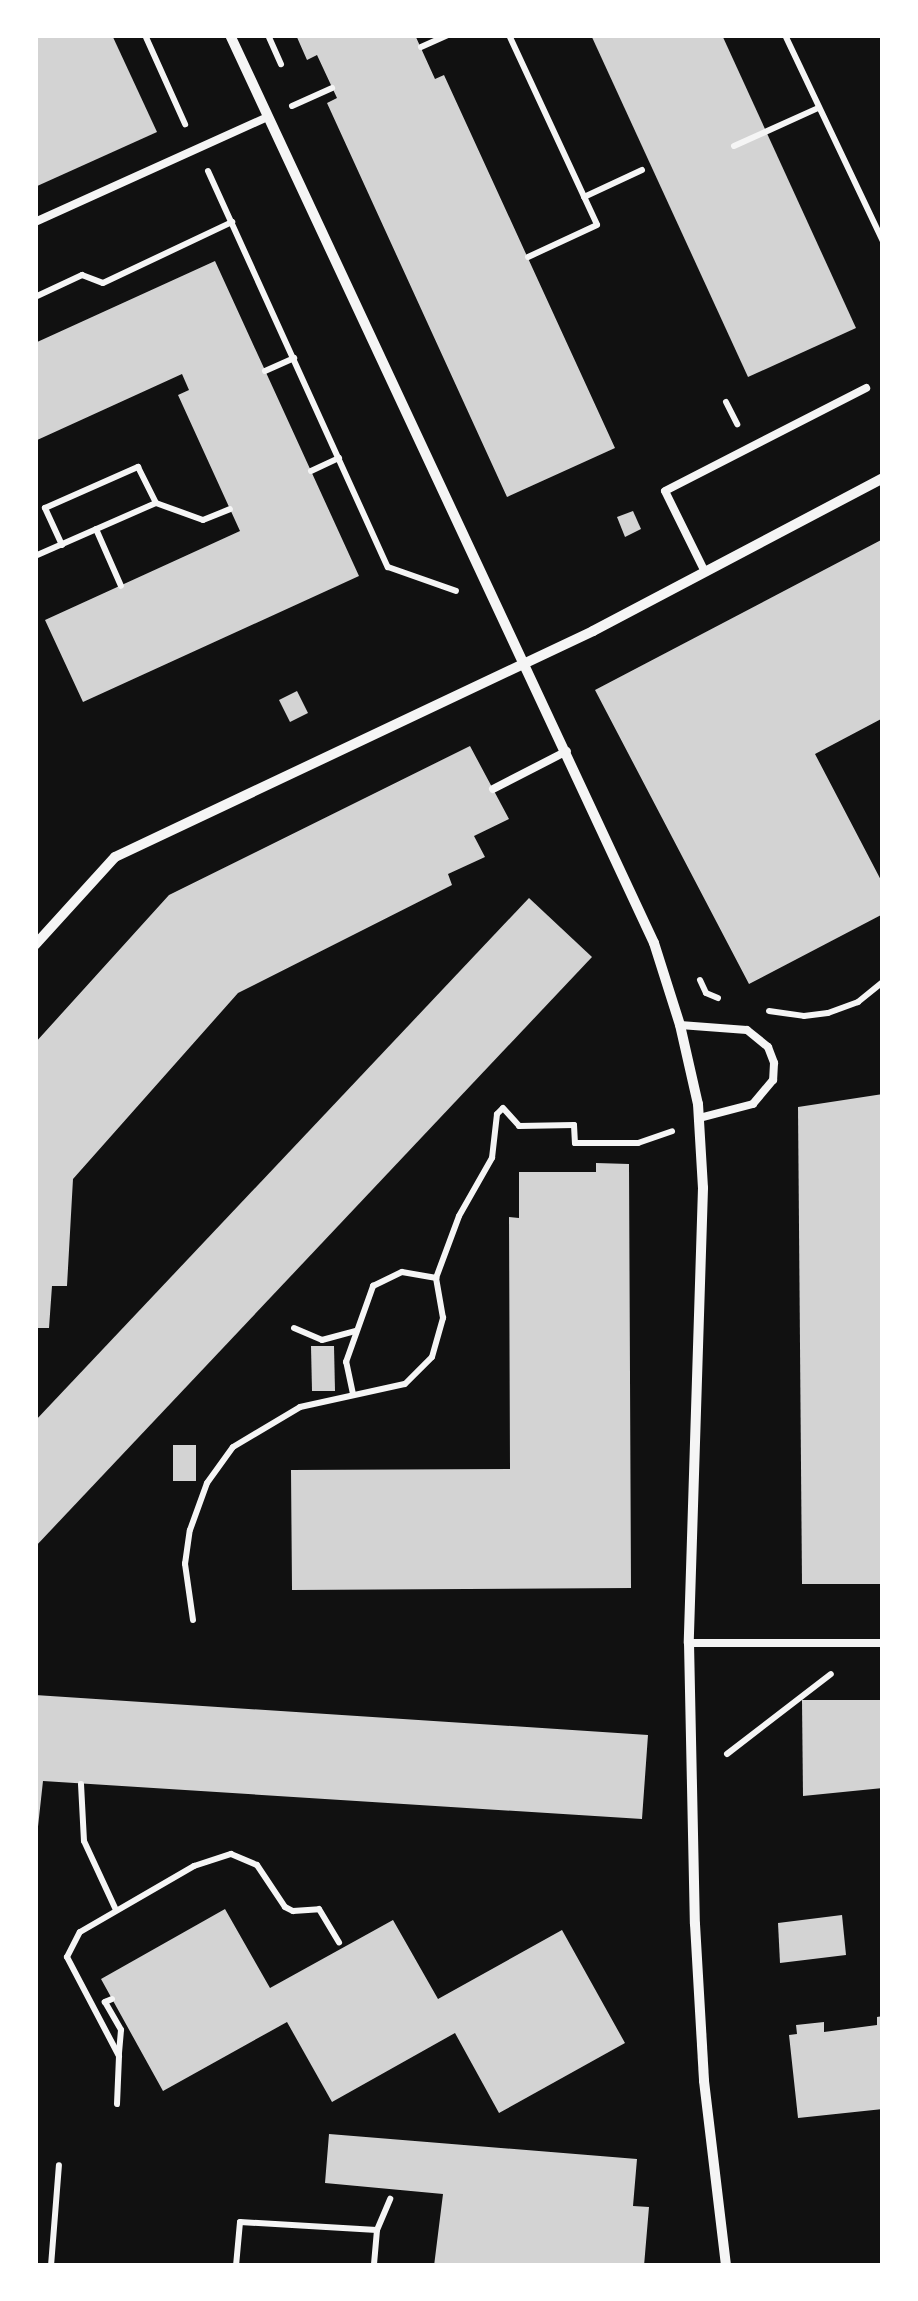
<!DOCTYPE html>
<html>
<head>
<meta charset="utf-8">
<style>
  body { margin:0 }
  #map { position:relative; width:918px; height:2301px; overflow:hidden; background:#111; font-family:"Work Sans",sans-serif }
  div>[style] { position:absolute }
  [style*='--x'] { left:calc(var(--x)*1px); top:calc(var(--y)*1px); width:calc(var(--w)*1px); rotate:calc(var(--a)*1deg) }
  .building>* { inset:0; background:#d3d3d3 }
  .path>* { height:6px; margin:-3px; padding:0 3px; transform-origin:3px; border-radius:3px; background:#f5f5f5 }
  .service>* { height:8px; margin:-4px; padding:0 4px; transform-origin:4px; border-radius:4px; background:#f5f5f5 }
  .minor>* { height:10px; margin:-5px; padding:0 5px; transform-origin:5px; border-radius:5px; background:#f5f5f5 }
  span { translate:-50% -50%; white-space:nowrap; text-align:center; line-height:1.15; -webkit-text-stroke:9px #fff; paint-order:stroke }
  .frame { position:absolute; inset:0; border:38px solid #fff; pointer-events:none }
</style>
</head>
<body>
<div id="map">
  <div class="building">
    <div style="clip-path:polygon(35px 35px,112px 35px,157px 132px,35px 187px)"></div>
    <div style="clip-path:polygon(296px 35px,415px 35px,435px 79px,444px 75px,615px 448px,507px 497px,327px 103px,337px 98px,317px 55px,307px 60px)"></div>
    <div style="clip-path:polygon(591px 35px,722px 35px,856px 328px,748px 377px)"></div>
    <div style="clip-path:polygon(215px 261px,359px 576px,83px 702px,45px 620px,240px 531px,178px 395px,189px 390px,182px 374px,35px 441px,35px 343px)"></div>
    <div style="clip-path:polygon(633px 511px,641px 529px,625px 537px,617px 517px)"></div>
    <div style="clip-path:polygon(883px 539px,883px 718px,815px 754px,883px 884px,883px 914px,749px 984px,595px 690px)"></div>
    <div style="clip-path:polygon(297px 691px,308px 713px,290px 722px,279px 700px)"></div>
    <div style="clip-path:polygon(470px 746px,509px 819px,474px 836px,485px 857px,448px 874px,452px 885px,238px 993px,73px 1179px,67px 1286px,52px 1286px,49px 1328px,35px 1328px,35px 1043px,169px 895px)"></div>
    <div style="clip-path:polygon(529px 898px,592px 957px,35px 1547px,35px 1421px)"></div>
    <div style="clip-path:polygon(883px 1094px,883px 1584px,802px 1584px,798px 1107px)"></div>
    <div style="clip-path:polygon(596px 1163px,629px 1164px,631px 1588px,292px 1590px,291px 1470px,510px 1469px,509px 1217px,519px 1218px,519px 1172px,596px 1172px)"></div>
    <div style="clip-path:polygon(311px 1346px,334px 1346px,335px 1391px,312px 1391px)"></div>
    <div style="clip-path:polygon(173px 1445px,196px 1445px,196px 1481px,173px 1481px)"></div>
    <div style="clip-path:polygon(35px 1695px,648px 1735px,642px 1819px,43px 1781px,35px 1854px)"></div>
    <div style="clip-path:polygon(802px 1700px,883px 1700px,883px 1788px,803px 1796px)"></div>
    <div style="clip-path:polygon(225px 1909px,270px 1988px,393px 1920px,438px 1999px,562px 1930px,625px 2043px,499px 2113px,455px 2033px,332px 2102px,287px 2022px,163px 2091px,101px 1979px)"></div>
    <div style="clip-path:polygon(842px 1915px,846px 1955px,780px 1963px,778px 1923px)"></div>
    <div style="clip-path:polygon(883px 2016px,883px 2109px,798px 2118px,789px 2035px,797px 2034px,796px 2025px,824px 2022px,824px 2032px,877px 2025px,877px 2017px)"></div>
    <div style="clip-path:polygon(329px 2134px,637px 2159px,633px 2206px,649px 2207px,644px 2266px,434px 2266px,443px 2194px,325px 2183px)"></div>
  </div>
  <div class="path">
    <div style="--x:145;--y:35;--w:98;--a:65.8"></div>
    <div style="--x:268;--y:35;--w:32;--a:66"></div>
    <div style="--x:509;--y:35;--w:209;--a:65.1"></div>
    <div style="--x:597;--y:225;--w:76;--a:155.1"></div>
    <div style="--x:785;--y:35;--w:228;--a:64.6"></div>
    <div style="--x:421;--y:47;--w:30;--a:-24"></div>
    <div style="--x:292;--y:106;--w:44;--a:-24.2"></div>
    <div style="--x:734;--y:146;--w:92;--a:-24.3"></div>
    <div style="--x:208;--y:171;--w:435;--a:65.6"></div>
    <div style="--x:388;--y:567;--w:72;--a:19.4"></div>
    <div style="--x:584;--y:197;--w:64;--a:-25"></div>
    <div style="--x:35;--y:297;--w:52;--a:-25.1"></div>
    <div style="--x:82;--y:275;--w:22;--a:21"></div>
    <div style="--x:103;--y:283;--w:143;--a:-25.3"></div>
    <div style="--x:265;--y:371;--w:32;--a:-24"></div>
    <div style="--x:726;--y:402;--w:25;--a:63"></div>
    <div style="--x:311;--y:471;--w:31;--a:-25"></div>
    <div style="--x:96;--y:529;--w:62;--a:66.3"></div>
    <div style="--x:62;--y:545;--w:41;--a:-114.7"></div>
    <div style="--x:45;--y:508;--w:102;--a:-23.8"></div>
    <div style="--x:138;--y:467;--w:40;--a:63.4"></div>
    <div style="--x:35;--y:556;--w:132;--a:-23.7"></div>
    <div style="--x:156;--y:503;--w:50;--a:19.9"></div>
    <div style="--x:203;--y:520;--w:29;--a:-22"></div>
    <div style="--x:700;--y:980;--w:14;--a:65"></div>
    <div style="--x:706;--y:993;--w:13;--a:23"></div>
    <div style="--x:769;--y:1011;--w:35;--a:8"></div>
    <div style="--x:804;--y:1016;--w:24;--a:-7"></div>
    <div style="--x:828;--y:1013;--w:32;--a:-20"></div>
    <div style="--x:858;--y:1002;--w:32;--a:-39"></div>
    <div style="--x:294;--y:1328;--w:30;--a:23"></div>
    <div style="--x:322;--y:1340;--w:35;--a:-15"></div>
    <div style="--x:353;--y:1394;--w:33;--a:-102"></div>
    <div style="--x:346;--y:1362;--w:81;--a:-70.4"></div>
    <div style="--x:373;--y:1286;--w:32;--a:-26"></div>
    <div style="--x:402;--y:1272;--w:35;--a:10"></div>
    <div style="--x:193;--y:1620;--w:57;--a:-98.1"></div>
    <div style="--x:185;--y:1564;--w:34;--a:-82"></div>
    <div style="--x:190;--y:1530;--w:50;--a:-70.1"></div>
    <div style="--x:207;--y:1483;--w:44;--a:-54.2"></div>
    <div style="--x:233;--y:1447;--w:78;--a:-30.8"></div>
    <div style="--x:300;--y:1407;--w:107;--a:-12.4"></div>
    <div style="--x:405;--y:1384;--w:38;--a:-45"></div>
    <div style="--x:432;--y:1357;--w:41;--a:-74.2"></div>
    <div style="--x:443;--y:1318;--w:41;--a:-99.9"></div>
    <div style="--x:436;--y:1278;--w:66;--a:-69.6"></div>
    <div style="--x:459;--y:1216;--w:67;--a:-60.4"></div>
    <div style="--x:492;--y:1158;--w:44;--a:-83.5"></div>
    <div style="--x:497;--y:1114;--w:8;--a:-45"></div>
    <div style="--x:503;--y:1108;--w:24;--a:48"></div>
    <div style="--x:519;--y:1126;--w:55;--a:-1"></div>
    <div style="--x:574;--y:1125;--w:18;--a:87"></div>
    <div style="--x:575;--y:1143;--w:63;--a:0"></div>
    <div style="--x:638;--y:1143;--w:36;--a:-19"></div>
    <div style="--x:727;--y:1754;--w:131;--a:-37.6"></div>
    <div style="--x:81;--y:1784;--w:57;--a:87"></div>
    <div style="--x:84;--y:1841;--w:76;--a:65.1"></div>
    <div style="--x:112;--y:1999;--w:8;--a:157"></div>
    <div style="--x:105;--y:2002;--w:32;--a:60"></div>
    <div style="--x:121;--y:2030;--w:25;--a:95"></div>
    <div style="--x:117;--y:2104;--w:48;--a:-87.6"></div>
    <div style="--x:119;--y:2056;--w:112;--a:-117.7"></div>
    <div style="--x:67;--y:1957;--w:28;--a:-63"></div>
    <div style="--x:80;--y:1932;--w:132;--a:-30.1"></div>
    <div style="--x:194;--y:1866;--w:39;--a:-18"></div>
    <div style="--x:231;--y:1854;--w:28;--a:23"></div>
    <div style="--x:257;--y:1865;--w:50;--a:56.3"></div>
    <div style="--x:285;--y:1907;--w:9;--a:27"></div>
    <div style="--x:293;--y:1911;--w:26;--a:-4"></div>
    <div style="--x:319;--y:1909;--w:39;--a:59"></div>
    <div style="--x:377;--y:2230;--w:34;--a:-67"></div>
    <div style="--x:51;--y:2266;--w:101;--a:-85.5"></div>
    <div style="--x:236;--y:2266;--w:44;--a:-84.8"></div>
    <div style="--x:240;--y:2222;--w:137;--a:3.3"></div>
    <div style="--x:377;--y:2230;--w:36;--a:95"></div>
  </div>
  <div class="service">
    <div style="--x:35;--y:222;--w:256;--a:-24.3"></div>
    <div style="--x:705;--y:572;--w:90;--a:-116.3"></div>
    <div style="--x:665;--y:491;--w:226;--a:-27.1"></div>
    <div style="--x:493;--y:789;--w:83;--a:-27.2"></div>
    <div style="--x:680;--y:1025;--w:67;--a:4.3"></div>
    <div style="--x:747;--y:1030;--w:27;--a:39"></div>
    <div style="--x:768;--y:1047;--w:17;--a:69"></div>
    <div style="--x:774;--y:1063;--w:17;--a:93"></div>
    <div style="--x:773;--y:1080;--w:31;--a:130"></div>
    <div style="--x:753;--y:1104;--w:56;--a:165.5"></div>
    <div style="--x:689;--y:1643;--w:194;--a:0"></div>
  </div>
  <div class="minor">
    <div style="--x:230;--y:35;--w:1002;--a:64.97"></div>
    <div style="--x:654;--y:943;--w:86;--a:72.4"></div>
    <div style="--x:680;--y:1025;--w:81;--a:77.2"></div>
    <div style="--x:698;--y:1104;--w:84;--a:86.6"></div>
    <div style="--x:703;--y:1188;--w:455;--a:91.8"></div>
    <div style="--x:689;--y:1643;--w:281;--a:88.8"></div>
    <div style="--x:695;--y:1924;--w:157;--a:86.7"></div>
    <div style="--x:704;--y:2081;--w:186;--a:83.2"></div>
    <div style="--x:35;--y:945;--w:119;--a:-47.7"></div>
    <div style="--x:115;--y:857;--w:529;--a:-25.3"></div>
    <div style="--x:593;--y:631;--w:328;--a:-27.8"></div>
  </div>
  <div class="frame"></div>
</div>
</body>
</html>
